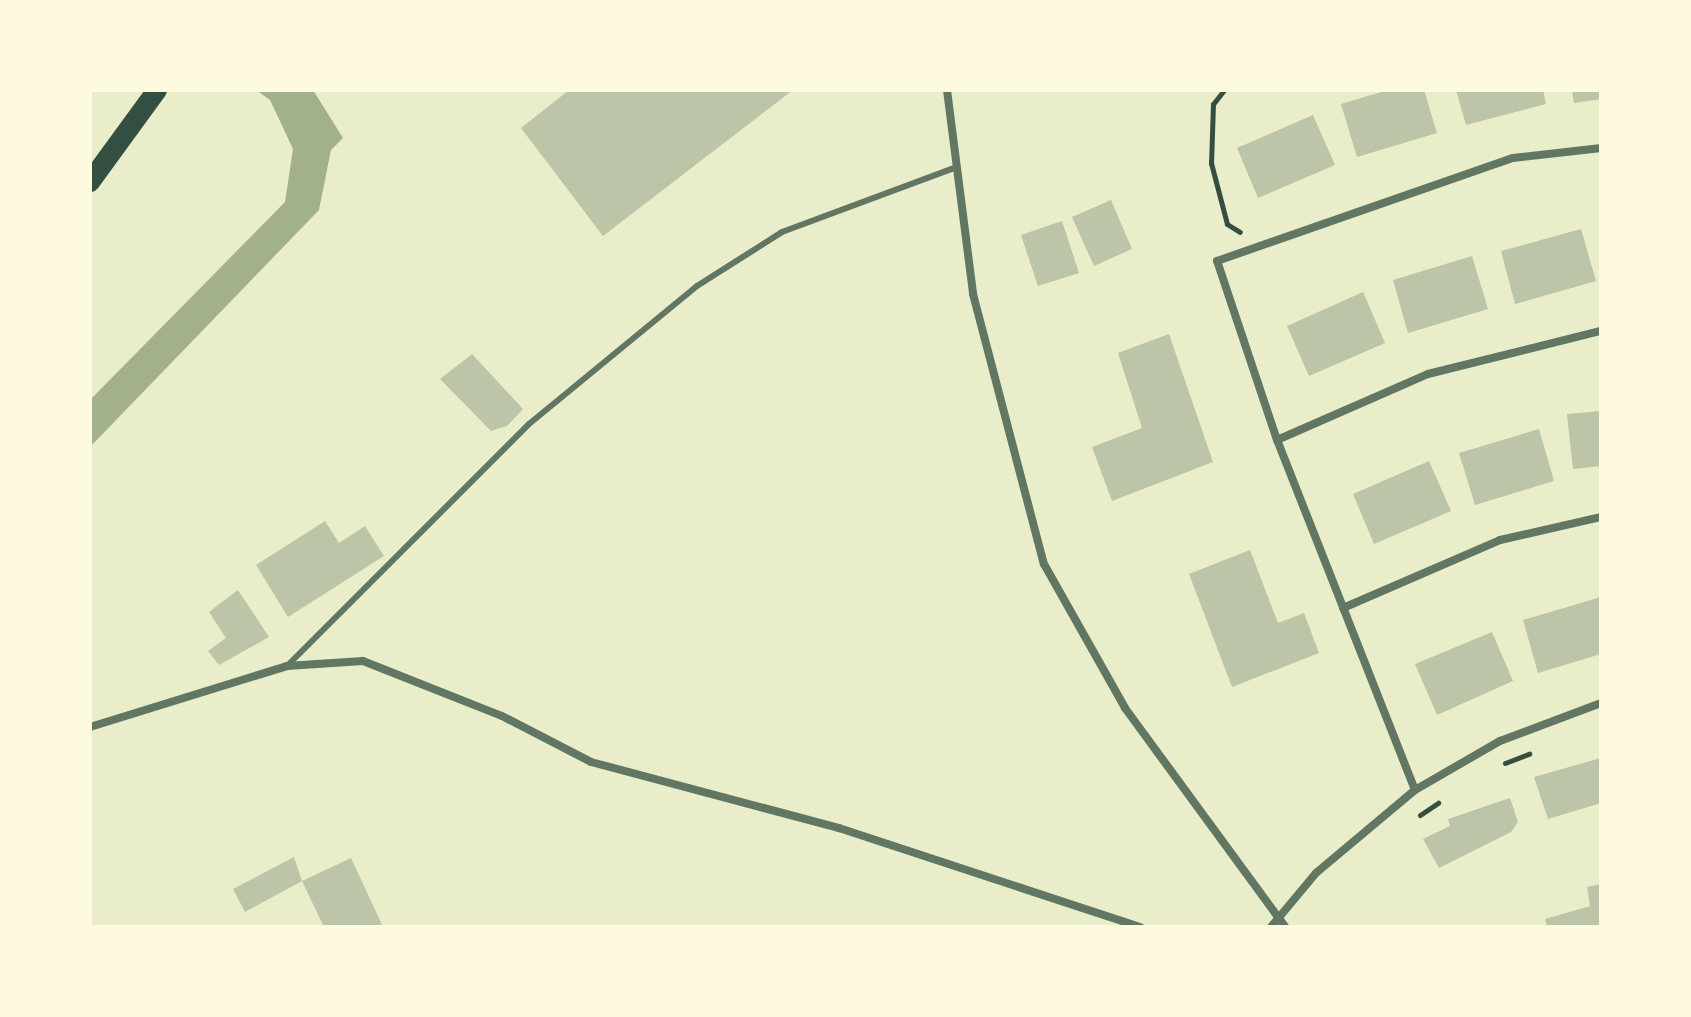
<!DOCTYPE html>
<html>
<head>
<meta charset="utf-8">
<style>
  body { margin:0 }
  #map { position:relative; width:1691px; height:1017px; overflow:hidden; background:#e9edc9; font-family:"Open Sans",sans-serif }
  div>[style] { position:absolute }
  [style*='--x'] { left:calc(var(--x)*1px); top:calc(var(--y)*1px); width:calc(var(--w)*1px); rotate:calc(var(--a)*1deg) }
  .water>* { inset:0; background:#a3b18a }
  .building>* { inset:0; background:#bcc5a7 }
  .path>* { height:5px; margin:-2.5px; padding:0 2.5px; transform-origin:2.5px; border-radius:2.5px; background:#344e41 }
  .service>* { height:6px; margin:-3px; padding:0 3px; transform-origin:3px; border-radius:3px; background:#617663 }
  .minor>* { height:8px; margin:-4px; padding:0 4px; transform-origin:4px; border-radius:4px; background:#617663 }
  .primary>* { height:20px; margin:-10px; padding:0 10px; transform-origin:10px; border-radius:10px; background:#344e41 }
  span { translate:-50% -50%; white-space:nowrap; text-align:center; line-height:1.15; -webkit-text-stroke:6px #fefae0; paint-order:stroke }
  .frame { position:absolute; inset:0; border:92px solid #fefae0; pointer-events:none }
</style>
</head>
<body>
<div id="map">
  <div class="water">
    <div style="clip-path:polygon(256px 90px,313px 90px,343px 138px,331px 150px,319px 210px,90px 447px,90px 400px,285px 202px,293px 149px,270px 100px)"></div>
  </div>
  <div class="building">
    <div style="clip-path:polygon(569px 90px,793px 90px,603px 236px,521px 128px)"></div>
    <div style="clip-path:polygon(1388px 90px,1424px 90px,1437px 133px,1357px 157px,1341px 104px)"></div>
    <div style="clip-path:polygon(1456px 90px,1543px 90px,1546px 104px,1466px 125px)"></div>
    <div style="clip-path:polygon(1572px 90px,1601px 90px,1601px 99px,1574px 103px)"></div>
    <div style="clip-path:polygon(1313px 115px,1335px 165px,1258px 198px,1237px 148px)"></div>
    <div style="clip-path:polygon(1111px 200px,1132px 249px,1094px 266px,1072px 217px)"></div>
    <div style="clip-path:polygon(1062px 221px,1079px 273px,1038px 286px,1021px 235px)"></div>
    <div style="clip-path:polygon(1581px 229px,1596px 281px,1515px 304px,1501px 251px)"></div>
    <div style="clip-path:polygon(1472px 256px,1488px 309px,1408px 333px,1393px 280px)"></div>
    <div style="clip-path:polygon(1363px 292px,1385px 343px,1309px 376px,1287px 326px)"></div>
    <div style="clip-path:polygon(1169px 334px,1213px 462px,1112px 501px,1092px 447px,1142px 428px,1118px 353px)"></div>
    <div style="clip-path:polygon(472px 354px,523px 409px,507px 426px,491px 431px,440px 379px)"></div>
    <div style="clip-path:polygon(1601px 411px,1601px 466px,1573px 469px,1567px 414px)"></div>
    <div style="clip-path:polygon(1539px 429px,1554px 481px,1475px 505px,1459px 453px)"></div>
    <div style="clip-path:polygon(1429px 461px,1451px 511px,1374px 544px,1353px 494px)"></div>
    <div style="clip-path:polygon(325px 521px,339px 543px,365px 526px,384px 556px,288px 617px,256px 565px)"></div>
    <div style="clip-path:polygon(1250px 550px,1278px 623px,1304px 613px,1319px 653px,1232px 687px,1189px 574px)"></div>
    <div style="clip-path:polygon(238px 590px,269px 637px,219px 665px,208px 651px,226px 638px,209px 612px)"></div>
    <div style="clip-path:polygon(1601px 597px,1601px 654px,1538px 673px,1523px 620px)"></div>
    <div style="clip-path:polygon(1492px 632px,1513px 681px,1437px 715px,1415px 664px)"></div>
    <div style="clip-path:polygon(1601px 758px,1601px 803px,1548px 819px,1534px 777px)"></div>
    <div style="clip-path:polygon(1510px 798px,1518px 822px,1511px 832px,1439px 868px,1423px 839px,1450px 826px,1448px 819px)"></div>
    <div style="clip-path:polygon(294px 857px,302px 881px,245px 912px,233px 889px)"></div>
    <div style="clip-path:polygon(351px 858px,383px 927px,324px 927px,302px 881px)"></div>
    <div style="clip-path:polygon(1601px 884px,1601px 927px,1547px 927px,1545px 919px,1590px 906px,1587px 887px)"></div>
  </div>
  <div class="path">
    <div style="--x:1224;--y:90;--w:18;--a:128"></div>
    <div style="--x:1213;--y:104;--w:59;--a:91.9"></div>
    <div style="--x:1211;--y:163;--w:63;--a:75.3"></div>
    <div style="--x:1227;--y:224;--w:15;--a:32"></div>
    <div style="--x:1505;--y:763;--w:26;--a:-21"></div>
    <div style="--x:1420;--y:815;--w:22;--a:-34"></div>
  </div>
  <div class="service">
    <div style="--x:287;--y:666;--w:342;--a:-45"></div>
    <div style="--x:529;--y:424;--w:217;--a:-39.4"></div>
    <div style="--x:697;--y:286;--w:101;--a:-32.4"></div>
    <div style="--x:782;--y:232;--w:184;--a:-20.4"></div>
  </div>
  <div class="minor">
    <div style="--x:947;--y:90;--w:206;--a:82.7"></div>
    <div style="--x:973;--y:294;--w:279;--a:75.3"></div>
    <div style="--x:1044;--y:564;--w:165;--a:60.6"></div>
    <div style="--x:1125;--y:708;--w:271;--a:53.8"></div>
    <div style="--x:1277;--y:440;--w:165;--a:-23.6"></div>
    <div style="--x:1428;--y:374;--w:178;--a:-14"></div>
    <div style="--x:1343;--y:608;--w:171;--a:-23.4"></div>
    <div style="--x:1500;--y:540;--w:104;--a:-12.8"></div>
    <div style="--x:90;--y:727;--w:206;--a:-17.2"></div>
    <div style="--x:287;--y:666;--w:76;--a:-3.8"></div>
    <div style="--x:363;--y:661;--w:149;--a:21.6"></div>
    <div style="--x:502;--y:716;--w:100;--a:27.3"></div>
    <div style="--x:591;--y:762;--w:257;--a:14.9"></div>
    <div style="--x:839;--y:828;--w:317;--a:18.2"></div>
    <div style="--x:1415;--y:790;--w:376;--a:-111.5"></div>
    <div style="--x:1277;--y:440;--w:189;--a:-108.5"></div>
    <div style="--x:1217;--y:261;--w:313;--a:-19.2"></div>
    <div style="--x:1513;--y:158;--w:89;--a:-6.5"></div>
    <div style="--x:1271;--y:927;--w:70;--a:-50.2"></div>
    <div style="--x:1316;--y:873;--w:129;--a:-40"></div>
    <div style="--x:1415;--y:790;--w:98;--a:-30"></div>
    <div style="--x:1500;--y:741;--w:108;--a:-20.6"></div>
  </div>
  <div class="primary">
    <div style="--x:90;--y:182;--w:114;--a:-53.9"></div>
  </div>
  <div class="frame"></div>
</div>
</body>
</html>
